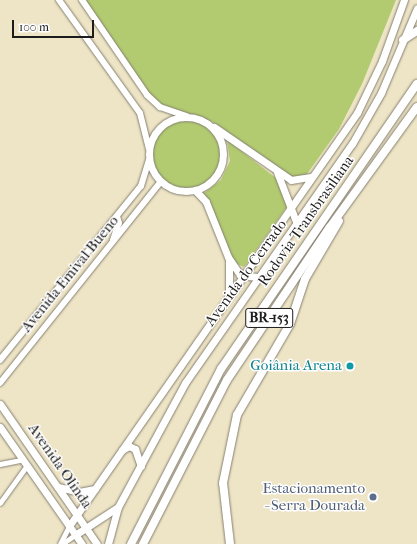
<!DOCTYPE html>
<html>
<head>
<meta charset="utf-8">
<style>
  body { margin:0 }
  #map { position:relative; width:417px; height:544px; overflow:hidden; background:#eee4c6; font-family:"IM FELL French Canon",serif }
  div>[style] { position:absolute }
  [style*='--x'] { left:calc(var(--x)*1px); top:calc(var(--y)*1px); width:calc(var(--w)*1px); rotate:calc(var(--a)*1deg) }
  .green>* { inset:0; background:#b2cb70 }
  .round { border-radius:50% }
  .roads { filter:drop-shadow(0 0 1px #858071) drop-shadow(0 0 1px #858071) }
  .street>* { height:4.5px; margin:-2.25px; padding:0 2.25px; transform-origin:2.25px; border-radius:2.25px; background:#fff }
  .secondary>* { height:6px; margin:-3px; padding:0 3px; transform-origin:3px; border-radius:3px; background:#fff }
  .primary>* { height:7px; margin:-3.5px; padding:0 3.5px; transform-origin:3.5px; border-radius:3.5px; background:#fff }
  .primary>.ring { margin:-3.5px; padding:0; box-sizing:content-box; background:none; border:7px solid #fff; border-radius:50% }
  .highway>* { height:8px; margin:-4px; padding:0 4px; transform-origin:4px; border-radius:4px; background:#fff }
  .dots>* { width:11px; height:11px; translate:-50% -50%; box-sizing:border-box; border:2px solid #fff; border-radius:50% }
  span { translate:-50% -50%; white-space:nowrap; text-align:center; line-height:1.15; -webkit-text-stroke:3px #fff; paint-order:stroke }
  .shield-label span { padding:1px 3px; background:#fff; border:1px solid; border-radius:3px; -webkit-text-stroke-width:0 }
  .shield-label { font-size:14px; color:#1c1c1c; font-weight:700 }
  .street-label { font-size:15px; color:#1c1c1c }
  .culture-label { font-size:15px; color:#0d838f }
  .right { translate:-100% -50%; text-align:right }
  .service-label { font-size:15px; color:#4e5e75 }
  .scale { position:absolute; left:12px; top:20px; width:82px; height:18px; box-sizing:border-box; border:2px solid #1c1c1c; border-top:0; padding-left:5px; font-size:12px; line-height:14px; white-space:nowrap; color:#1c1c1c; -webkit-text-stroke:3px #fff; paint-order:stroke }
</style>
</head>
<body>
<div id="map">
  <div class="green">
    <div style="clip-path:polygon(86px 0,396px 0,362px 84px,339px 129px,307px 174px,299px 179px,289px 177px,213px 122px,163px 106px,152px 98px)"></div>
    <div class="round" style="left:152px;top:121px;width:68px;height:68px"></div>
    <div style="clip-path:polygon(227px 140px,277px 179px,288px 205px,244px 267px,233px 262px,204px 193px,221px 180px,230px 161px)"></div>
  </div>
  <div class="roads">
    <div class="street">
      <div style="--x:0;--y:464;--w:21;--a:-11"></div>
      <div style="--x:0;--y:503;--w:44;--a:-54.2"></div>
      <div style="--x:60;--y:544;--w:20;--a:-63"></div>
      <div style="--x:62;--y:544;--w:16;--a:-35"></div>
    </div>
    <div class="secondary">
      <div style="--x:59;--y:0;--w:139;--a:54.4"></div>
      <div style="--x:140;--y:113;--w:36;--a:76"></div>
      <div style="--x:82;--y:0;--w:115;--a:55.6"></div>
      <div style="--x:147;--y:95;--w:18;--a:43"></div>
      <div style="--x:160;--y:107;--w:28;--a:19"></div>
      <div style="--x:113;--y:240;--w:18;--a:-71"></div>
      <div style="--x:119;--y:223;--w:7;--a:-106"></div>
      <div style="--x:0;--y:360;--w:224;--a:-51"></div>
      <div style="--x:141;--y:186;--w:27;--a:-73"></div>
      <div style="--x:0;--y:383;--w:258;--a:-51.4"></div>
    </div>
    <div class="primary">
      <div class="ring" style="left:149px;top:117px;width:67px;height:67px"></div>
      <div style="--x:214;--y:127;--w:93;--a:34.5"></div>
      <div style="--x:291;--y:180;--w:20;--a:-9"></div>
      <div style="--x:277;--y:172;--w:56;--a:69"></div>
      <div style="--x:195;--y:190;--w:16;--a:47"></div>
      <div style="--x:206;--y:202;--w:59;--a:68.2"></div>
      <div style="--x:228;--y:257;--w:22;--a:56"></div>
      <div style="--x:240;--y:275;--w:17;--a:7"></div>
      <div style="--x:229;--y:260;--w:31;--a:90"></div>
      <div style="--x:0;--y:404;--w:170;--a:55.3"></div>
      <div style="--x:0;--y:427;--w:143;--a:55"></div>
      <div style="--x:122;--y:450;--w:8;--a:-30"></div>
      <div style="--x:129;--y:446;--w:7;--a:27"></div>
      <div style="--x:135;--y:449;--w:18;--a:71"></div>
      <div style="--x:58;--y:487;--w:22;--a:13"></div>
      <div style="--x:79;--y:492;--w:16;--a:-11"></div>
      <div style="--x:69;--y:526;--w:504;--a:-55.11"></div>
      <div style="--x:357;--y:113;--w:58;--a:-64.3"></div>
      <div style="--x:382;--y:61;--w:65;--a:-70.2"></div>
      <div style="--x:75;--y:535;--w:51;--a:-33.1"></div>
      <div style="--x:118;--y:507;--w:141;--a:-61.6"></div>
      <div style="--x:185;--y:383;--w:292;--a:-55.1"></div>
      <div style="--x:352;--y:144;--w:59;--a:-60.4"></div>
      <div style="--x:381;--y:93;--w:92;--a:-67"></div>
      <div style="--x:108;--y:544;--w:38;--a:-75"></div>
    </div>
    <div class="highway">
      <div style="--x:403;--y:40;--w:17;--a:-33"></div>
      <div style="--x:131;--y:544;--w:197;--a:-62.8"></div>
      <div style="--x:221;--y:369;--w:346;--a:-55.5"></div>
      <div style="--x:143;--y:544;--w:184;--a:-62.9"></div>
      <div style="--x:227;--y:380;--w:184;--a:-56.1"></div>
      <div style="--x:330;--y:227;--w:148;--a:-54.1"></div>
      <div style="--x:230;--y:544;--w:61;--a:-96.5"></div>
      <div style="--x:223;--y:483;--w:69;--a:-78.4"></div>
      <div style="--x:237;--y:415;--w:105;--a:-59.8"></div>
      <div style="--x:290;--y:324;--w:47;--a:-71.6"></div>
      <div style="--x:305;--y:279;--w:67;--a:-59.6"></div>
    </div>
  </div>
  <div class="dots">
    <div style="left:350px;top:366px;background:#0f9aa8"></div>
    <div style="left:373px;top:497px;background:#5c6f8a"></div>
  </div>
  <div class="shield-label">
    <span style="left:269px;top:318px">BR-153</span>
  </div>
  <div class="street-label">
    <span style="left:306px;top:221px;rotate:-55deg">Rodovia Transbrasiliana</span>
    <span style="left:246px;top:273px;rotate:-54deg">Avenida do Cerrado</span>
    <span style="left:70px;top:274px;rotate:-51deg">Avenida Emival Bueno</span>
    <span style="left:60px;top:466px;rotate:55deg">Avenida Olinda</span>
  </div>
  <div class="culture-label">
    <span class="right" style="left:342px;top:366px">Goiânia Arena</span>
  </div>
  <div class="service-label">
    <span class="right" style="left:365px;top:497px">Estacionamento<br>- Serra Dourada</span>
  </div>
  <div class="scale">100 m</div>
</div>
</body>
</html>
